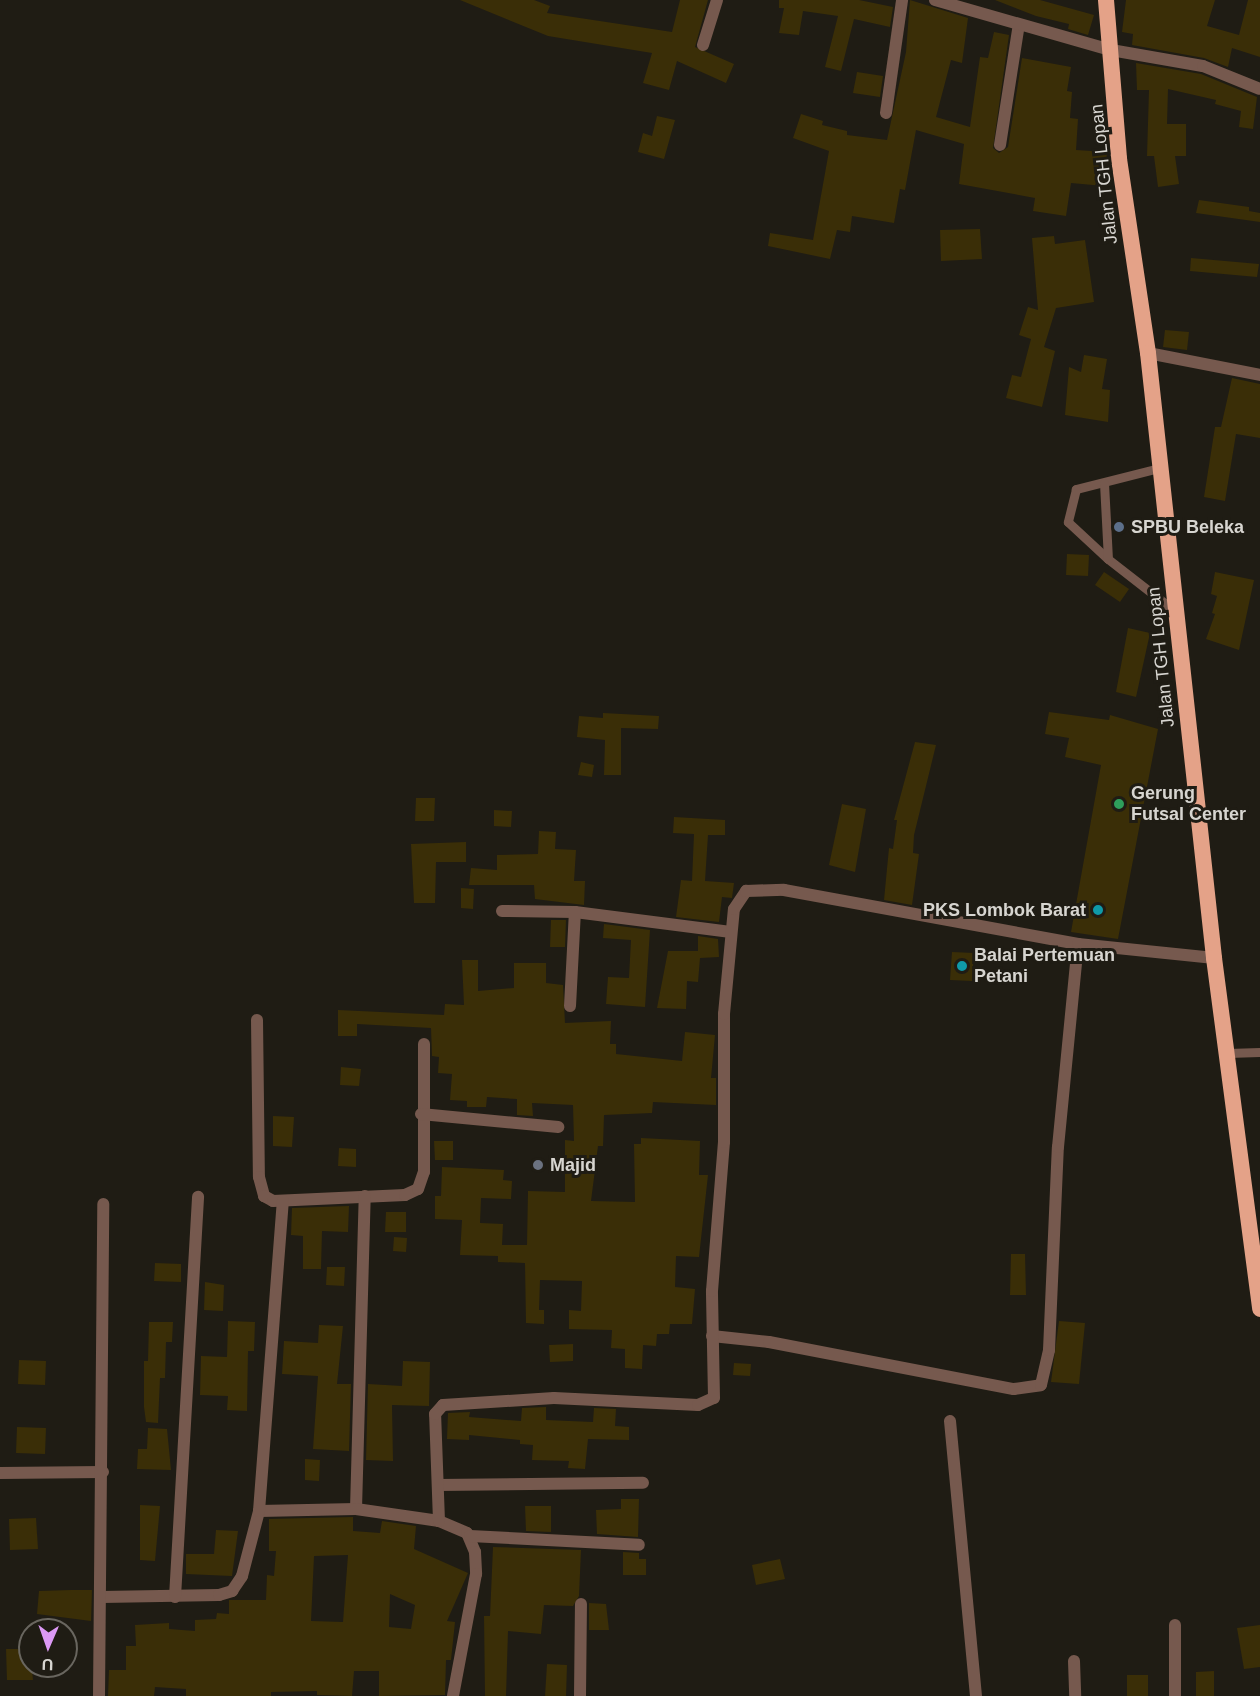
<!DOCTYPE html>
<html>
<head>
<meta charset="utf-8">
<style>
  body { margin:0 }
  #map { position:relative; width:1260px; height:1696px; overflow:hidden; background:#1f1c14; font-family:Helvetica,sans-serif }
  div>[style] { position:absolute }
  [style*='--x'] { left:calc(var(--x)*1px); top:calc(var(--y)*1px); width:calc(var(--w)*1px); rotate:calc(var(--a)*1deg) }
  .building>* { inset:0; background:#3a2e07 }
  .service>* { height:9px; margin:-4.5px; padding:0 4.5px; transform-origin:4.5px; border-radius:4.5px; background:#76594e }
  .minor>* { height:12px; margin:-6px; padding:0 6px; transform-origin:6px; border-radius:6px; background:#76594e }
  .tertiary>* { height:12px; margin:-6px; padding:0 6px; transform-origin:6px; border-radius:6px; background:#76594e }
  .trunk>* { height:16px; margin:-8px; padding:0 8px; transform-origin:8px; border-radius:8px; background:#e4a288 }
  .dots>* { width:16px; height:16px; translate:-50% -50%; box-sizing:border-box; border:3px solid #1f1c14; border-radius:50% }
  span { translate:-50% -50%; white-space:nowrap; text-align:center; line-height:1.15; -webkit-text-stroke:6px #1f1c14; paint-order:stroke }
  .street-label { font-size:18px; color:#d7d5d0 }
  .poi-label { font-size:18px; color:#d7d5d0; font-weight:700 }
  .left { translate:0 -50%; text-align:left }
  .right { translate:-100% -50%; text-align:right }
  .north { position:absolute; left:18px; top:1618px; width:60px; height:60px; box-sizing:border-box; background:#1f1c14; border:2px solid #69665f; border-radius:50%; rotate:182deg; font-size:16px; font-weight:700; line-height:24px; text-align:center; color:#d7d5d0 }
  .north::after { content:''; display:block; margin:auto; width:21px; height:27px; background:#dc99f5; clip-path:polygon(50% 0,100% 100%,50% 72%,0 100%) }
</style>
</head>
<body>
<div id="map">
  <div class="building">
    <div style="clip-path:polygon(460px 0,534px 0,550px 6px,547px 13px,672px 32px,680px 0,708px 0,695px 47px,734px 64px,726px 83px,677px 61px,669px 90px,643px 83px,652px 53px,548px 36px)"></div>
    <div style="clip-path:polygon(779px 0,859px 0,893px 7px,890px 27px,854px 19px,841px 71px,825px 67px,838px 16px,803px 11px,799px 35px,779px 33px,784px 8px,779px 8px)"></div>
    <div style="clip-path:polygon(910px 0,968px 18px,962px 63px,951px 60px,936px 117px,970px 127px,980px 57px,988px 58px,994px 32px,1009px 35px,993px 148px,999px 153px,1008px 147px,1022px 58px,1071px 67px,1067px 91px,1072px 92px,1070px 118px,1078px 119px,1076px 150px,1107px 152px,1104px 186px,1071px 183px,1066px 216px,1033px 211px,1035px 198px,959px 184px,964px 144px,916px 130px,905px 190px,900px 189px,894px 223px,852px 216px,850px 232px,837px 230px,830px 259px,768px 246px,770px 233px,813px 240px,829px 151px,793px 138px,801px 114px,823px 121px,822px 125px,847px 131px,847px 135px,887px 140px,906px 52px)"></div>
    <div style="clip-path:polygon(995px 0,1040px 0,1094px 15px,1088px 35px,1068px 29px,1069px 24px,1036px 16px)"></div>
    <div style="clip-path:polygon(1126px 0,1215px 0,1207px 26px,1239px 35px,1248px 0,1260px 0,1260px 57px,1232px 48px,1228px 67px,1204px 58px,1132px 45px,1133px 34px,1122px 32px)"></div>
    <div style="clip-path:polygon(1136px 63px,1201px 74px,1257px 97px,1253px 129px,1239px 127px,1241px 111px,1215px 104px,1216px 100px,1168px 89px,1167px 124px,1186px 124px,1186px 156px,1175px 156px,1179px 184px,1158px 187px,1154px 156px,1147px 156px,1149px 90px,1137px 90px)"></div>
    <div style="clip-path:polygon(857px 72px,883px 76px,880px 97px,853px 93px)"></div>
    <div style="clip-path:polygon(657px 116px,675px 120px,664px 159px,638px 152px,643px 133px,652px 136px)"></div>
    <div style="clip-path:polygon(1199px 200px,1249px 207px,1249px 211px,1260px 213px,1260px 222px,1196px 213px)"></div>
    <div style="clip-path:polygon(980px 229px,982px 259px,941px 261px,940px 230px)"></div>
    <div style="clip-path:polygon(1054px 236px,1055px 244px,1085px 240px,1094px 302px,1056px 308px,1044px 347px,1055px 351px,1042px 407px,1006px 398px,1012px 375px,1021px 377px,1031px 339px,1019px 335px,1028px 307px,1038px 310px,1032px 238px)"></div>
    <div style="clip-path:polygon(1191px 258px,1259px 264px,1257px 277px,1190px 271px)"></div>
    <div style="clip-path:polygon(1165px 330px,1189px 332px,1187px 350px,1163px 347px)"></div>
    <div style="clip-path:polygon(1084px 355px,1107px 359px,1102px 389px,1110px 390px,1108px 422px,1065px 415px,1069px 367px,1081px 372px)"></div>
    <div style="clip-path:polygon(1232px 378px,1260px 384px,1260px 438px,1236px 434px,1225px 501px,1204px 497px,1215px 427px,1221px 427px)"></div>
    <div style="clip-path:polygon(1067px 554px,1089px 555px,1088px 576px,1066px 575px)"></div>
    <div style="clip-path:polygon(1104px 572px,1129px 589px,1120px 602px,1095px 585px)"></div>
    <div style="clip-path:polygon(1215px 572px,1254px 580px,1239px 650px,1206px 639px,1215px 614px,1212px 613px,1217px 596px,1211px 594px)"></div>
    <div style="clip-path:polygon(1128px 628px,1150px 633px,1136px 697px,1116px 692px)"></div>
    <div style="clip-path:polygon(1049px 712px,1109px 720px,1110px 715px,1158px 729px,1118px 939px,1071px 932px,1101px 765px,1065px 757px,1069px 738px,1045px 734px)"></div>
    <div style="clip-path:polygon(603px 713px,659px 716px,658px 729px,621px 728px,621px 775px,604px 775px,605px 740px,577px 737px,579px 716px,603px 718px)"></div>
    <div style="clip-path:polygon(915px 742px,936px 745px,914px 835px,913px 853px,919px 854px,912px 905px,884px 900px,889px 848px,893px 849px,897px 820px,894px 820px)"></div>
    <div style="clip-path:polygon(581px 762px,594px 765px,592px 777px,578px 775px)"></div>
    <div style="clip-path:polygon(416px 798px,435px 798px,434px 821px,415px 821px)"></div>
    <div style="clip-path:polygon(842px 804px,866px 809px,855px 872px,829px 865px)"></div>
    <div style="clip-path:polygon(494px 810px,512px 811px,511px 827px,494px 826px)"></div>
    <div style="clip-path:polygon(674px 817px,725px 820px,725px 835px,708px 835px,705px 881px,734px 883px,732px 898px,722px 897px,719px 922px,676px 917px,681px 880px,692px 881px,694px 834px,673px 833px)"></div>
    <div style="clip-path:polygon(539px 831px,556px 832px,555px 849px,576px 850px,574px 881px,585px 881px,584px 905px,535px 899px,534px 885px,469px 885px,471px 868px,497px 870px,497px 855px,538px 854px)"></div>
    <div style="clip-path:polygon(466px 842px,466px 862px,436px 862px,435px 903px,414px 903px,411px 844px)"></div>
    <div style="clip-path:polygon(461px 888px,474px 889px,473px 909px,461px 908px)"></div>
    <div style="clip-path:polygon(551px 920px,566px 920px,565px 947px,550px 947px)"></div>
    <div style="clip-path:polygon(604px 924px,650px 930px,645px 1007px,606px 1004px,608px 977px,629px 978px,631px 940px,603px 938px)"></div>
    <div style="clip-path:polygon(698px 936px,718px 939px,719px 957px,700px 958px,698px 982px,687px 981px,686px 1009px,657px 1008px,668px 951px,698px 951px)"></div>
    <div style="clip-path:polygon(952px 952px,974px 953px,972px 981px,950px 980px)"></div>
    <div style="clip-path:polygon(462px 960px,478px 960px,478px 991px,514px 988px,514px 963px,546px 963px,546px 983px,563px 985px,565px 1023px,611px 1021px,610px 1044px,616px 1044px,616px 1054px,682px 1061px,685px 1032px,715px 1035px,711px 1078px,716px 1078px,716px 1105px,653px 1102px,652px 1113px,604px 1115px,603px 1146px,598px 1146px,591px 1201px,635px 1202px,634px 1144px,641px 1144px,641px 1138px,700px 1141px,699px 1175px,708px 1175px,699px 1257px,676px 1256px,675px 1287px,695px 1289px,692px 1324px,670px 1324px,669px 1334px,657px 1334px,656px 1346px,643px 1345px,642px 1369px,625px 1368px,625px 1349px,611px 1348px,612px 1330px,569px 1329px,569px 1310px,581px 1311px,582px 1281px,540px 1280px,539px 1310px,544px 1310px,544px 1324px,526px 1323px,525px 1263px,498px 1262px,498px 1256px,460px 1255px,462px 1220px,435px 1219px,435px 1196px,441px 1196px,442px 1167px,504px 1170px,503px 1180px,512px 1181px,511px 1199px,481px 1198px,480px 1223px,503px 1224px,502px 1245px,527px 1245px,528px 1191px,565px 1192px,565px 1140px,574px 1141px,573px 1105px,532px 1103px,533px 1116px,517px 1115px,517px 1099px,487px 1097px,486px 1107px,467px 1107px,467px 1101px,450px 1100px,452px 1074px,438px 1073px,439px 1057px,432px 1056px,431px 1028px,357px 1024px,357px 1036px,338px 1036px,338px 1010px,444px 1015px,445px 1004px,464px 1005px)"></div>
    <div style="clip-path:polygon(341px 1067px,361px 1069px,359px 1086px,340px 1085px)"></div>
    <div style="clip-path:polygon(273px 1116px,294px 1117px,292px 1147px,273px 1146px)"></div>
    <div style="clip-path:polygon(434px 1141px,453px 1141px,453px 1160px,435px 1160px)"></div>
    <div style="clip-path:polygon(339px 1148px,356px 1149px,356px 1167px,338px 1166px)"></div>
    <div style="clip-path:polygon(349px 1206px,348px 1232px,322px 1231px,321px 1269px,303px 1269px,303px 1236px,291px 1235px,292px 1208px)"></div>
    <div style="clip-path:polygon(386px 1212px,406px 1212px,406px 1232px,385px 1232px)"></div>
    <div style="clip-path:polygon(394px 1237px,407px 1238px,406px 1252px,393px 1251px)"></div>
    <div style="clip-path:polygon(1011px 1254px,1025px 1254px,1026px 1295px,1010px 1295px)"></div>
    <div style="clip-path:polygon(155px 1263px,181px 1264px,181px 1282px,154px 1281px)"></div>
    <div style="clip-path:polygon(327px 1267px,345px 1267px,344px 1286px,326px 1285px)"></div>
    <div style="clip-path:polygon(205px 1282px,224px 1285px,223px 1311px,204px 1310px)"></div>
    <div style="clip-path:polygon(228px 1321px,255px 1322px,254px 1351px,248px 1351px,247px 1411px,227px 1410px,228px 1396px,200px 1395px,201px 1356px,227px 1357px)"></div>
    <div style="clip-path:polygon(1059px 1321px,1085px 1323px,1079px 1384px,1051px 1382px)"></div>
    <div style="clip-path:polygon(149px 1322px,173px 1322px,172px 1342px,166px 1342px,165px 1378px,160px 1378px,158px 1423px,146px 1422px,144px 1407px,144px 1361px,148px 1361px)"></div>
    <div style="clip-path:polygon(319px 1325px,343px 1326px,337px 1384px,351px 1384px,349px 1451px,313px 1449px,318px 1376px,282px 1374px,284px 1341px,318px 1343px)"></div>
    <div style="clip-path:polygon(573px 1344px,573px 1361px,550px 1362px,549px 1345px)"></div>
    <div style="clip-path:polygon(19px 1360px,46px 1361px,45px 1385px,18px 1384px)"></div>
    <div style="clip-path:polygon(403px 1361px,430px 1362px,429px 1406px,392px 1405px,393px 1461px,366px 1460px,368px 1384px,402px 1386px)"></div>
    <div style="clip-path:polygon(734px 1363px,751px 1364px,750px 1376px,733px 1375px)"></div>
    <div style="clip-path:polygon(546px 1407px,546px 1420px,593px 1422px,594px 1408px,616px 1409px,615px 1426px,629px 1427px,629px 1440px,588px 1439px,585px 1469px,568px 1468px,569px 1461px,532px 1460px,533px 1445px,520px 1444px,520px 1440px,469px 1435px,469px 1440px,447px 1439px,448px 1413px,470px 1412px,469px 1417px,521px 1421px,522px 1408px)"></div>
    <div style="clip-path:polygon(17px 1427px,46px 1428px,45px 1454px,16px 1453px)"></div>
    <div style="clip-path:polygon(148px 1428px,167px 1429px,171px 1470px,137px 1469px,138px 1449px,147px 1449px)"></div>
    <div style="clip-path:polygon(305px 1459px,320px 1460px,319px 1481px,305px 1480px)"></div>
    <div style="clip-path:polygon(621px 1499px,639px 1499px,638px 1537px,597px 1534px,596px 1510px,621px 1509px)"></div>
    <div style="clip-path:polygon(140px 1505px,160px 1506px,155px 1561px,140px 1560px)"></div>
    <div style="clip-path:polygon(525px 1506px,551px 1506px,551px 1532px,526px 1531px)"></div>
    <div style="clip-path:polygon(evenodd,353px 1517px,353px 1531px,380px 1533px,382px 1521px,416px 1526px,414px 1549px,468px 1573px,447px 1621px,455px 1622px,451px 1660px,446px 1660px,445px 1695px,379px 1696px,379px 1671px,354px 1671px,352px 1696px,317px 1695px,317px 1691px,271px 1692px,271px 1696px,186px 1696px,186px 1689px,155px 1687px,154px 1696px,108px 1696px,109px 1670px,126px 1670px,126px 1646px,136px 1646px,135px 1625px,169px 1623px,169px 1629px,195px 1631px,195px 1620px,216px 1619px,217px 1613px,229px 1614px,229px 1600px,266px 1600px,267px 1575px,274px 1576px,276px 1551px,269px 1551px,269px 1519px,353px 1517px,348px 1555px,343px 1622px,311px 1621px,314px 1556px,348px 1555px,353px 1517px,390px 1594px,415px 1605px,411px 1629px,389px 1627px,390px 1594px)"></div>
    <div style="clip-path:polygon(36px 1518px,38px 1549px,10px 1550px,9px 1519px)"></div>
    <div style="clip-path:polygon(216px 1530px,238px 1531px,232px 1576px,186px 1574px,186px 1554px,214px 1554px)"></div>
    <div style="clip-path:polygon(493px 1547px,581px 1550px,579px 1596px,573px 1606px,544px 1605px,541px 1634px,508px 1631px,506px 1696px,485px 1696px,484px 1616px,490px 1616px)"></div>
    <div style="clip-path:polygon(623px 1552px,639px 1553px,639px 1559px,646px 1559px,646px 1575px,623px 1575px)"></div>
    <div style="clip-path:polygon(780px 1559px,785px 1579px,756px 1585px,752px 1565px)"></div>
    <div style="clip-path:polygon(71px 1590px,92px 1590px,91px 1621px,37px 1614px,39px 1591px)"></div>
    <div style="clip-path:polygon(589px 1603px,606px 1604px,609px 1630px,589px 1630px)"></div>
    <div style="clip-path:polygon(1260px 1625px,1260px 1667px,1244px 1669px,1237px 1628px)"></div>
    <div style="clip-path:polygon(6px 1649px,30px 1649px,33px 1680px,7px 1680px)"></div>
    <div style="clip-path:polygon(547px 1664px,567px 1665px,566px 1696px,545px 1696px)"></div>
    <div style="clip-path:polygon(1214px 1671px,1214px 1696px,1196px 1696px,1196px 1672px)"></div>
    <div style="clip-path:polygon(1127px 1675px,1148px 1675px,1148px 1696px,1127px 1696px)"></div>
  </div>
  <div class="service">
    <div style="--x:1159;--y:468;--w:86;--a:165.8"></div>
    <div style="--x:1076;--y:489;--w:34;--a:104"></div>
    <div style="--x:1068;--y:522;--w:54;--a:42.8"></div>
    <div style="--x:1108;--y:559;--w:86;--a:37.9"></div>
    <div style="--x:1104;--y:483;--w:76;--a:87"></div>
    <div style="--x:1228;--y:1053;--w:32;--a:-2"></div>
  </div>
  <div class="minor">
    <div style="--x:703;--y:45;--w:47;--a:-72.7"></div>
    <div style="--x:1111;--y:50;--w:93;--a:9.9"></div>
    <div style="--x:1203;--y:66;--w:61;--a:22"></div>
    <div style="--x:886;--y:113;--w:114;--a:-81.9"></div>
    <div style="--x:1000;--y:145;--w:122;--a:-81.1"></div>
    <div style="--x:1148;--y:353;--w:114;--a:11.1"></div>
    <div style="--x:502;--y:911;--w:73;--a:0.8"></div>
    <div style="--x:575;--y:912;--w:157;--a:7.3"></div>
    <div style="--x:570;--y:1006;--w:94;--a:-87"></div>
    <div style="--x:257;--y:1020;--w:157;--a:89.3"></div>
    <div style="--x:259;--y:1177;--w:20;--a:75"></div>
    <div style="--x:264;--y:1196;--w:10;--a:29"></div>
    <div style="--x:273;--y:1201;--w:132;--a:-2.6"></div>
    <div style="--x:405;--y:1195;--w:14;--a:-25"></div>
    <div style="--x:418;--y:1189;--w:18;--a:-71"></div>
    <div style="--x:424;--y:1172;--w:128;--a:-90"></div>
    <div style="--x:421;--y:1114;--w:138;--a:5.4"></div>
    <div style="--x:712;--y:1336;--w:57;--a:6"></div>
    <div style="--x:769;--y:1342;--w:249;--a:10.9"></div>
    <div style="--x:1014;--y:1389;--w:27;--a:-8"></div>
    <div style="--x:1041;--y:1385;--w:36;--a:-77"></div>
    <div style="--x:1049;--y:1350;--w:203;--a:-87.5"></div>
    <div style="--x:1058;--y:1147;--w:204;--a:-84.4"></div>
    <div style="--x:950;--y:1421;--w:276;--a:84.6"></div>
    <div style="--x:0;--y:1473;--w:103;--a:-0.6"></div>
    <div style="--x:438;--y:1485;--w:205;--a:-0.6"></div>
    <div style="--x:356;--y:1509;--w:313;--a:-88.4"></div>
    <div style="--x:259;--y:1511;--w:97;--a:-1.2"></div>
    <div style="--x:356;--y:1509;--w:84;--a:8.2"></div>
    <div style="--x:439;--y:1521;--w:30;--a:23"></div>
    <div style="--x:467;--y:1533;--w:21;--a:67"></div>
    <div style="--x:475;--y:1552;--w:22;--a:87"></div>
    <div style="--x:476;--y:1574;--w:124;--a:100.7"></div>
    <div style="--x:439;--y:1521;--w:107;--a:-92.1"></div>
    <div style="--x:435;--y:1414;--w:12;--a:-48"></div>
    <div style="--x:443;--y:1405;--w:111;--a:-3.6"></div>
    <div style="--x:554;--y:1398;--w:144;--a:2.8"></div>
    <div style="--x:698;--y:1405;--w:17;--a:-24"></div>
    <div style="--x:714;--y:1398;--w:107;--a:-91.1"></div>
    <div style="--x:712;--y:1291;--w:149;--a:-85.4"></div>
    <div style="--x:724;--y:1142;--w:128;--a:-90"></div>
    <div style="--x:724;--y:1014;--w:105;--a:-84.6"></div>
    <div style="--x:734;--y:909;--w:22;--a:-56"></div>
    <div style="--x:746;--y:891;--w:38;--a:-2"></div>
    <div style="--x:784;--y:890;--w:299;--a:10.4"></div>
    <div style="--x:1078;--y:944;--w:137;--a:5.9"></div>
    <div style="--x:470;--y:1536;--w:169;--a:3"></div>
    <div style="--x:102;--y:1597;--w:117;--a:-1"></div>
    <div style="--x:219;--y:1595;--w:14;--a:-17"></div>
    <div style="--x:232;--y:1591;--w:18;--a:-56"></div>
    <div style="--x:242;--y:1576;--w:67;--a:-75.3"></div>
    <div style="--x:259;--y:1511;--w:311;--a:-85.6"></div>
    <div style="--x:175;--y:1597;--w:401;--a:-86.7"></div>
    <div style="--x:1175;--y:1625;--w:71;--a:90"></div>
    <div style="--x:1074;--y:1661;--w:35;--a:88"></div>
    <div style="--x:99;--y:1696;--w:492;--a:-89.5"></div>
    <div style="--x:580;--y:1696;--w:92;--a:-89.4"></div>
  </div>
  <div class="tertiary">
    <div style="--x:935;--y:0;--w:183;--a:15.9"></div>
  </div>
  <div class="trunk">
    <div style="--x:1106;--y:0;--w:160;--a:85.3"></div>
    <div style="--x:1119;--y:159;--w:196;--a:81.5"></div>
    <div style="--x:1148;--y:353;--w:609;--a:83.77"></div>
    <div style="--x:1214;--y:958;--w:354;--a:82.5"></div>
  </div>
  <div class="dots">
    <div style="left:1119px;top:527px;background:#5c6f8a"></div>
    <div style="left:1119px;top:804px;background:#2e9e5b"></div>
    <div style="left:1098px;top:910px;background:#0f9aa8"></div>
    <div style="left:962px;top:966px;background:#0f9aa8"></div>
    <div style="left:538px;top:1165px;background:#6b7280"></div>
  </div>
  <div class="street-label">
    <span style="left:1104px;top:174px;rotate:-96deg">Jalan TGH Lopan</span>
    <span style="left:1161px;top:657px;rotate:-96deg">Jalan TGH Lopan</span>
  </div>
  <div class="poi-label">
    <span class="left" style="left:1131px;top:527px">SPBU Beleka</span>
    <span class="left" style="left:1131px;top:804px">Gerung<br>Futsal Center</span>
    <span class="right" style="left:1086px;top:910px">PKS Lombok Barat</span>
    <span class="left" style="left:974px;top:966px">Balai Pertemuan<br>Petani</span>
    <span class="left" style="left:550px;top:1165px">Majid</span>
  </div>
  <div class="north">U</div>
</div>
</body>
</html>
